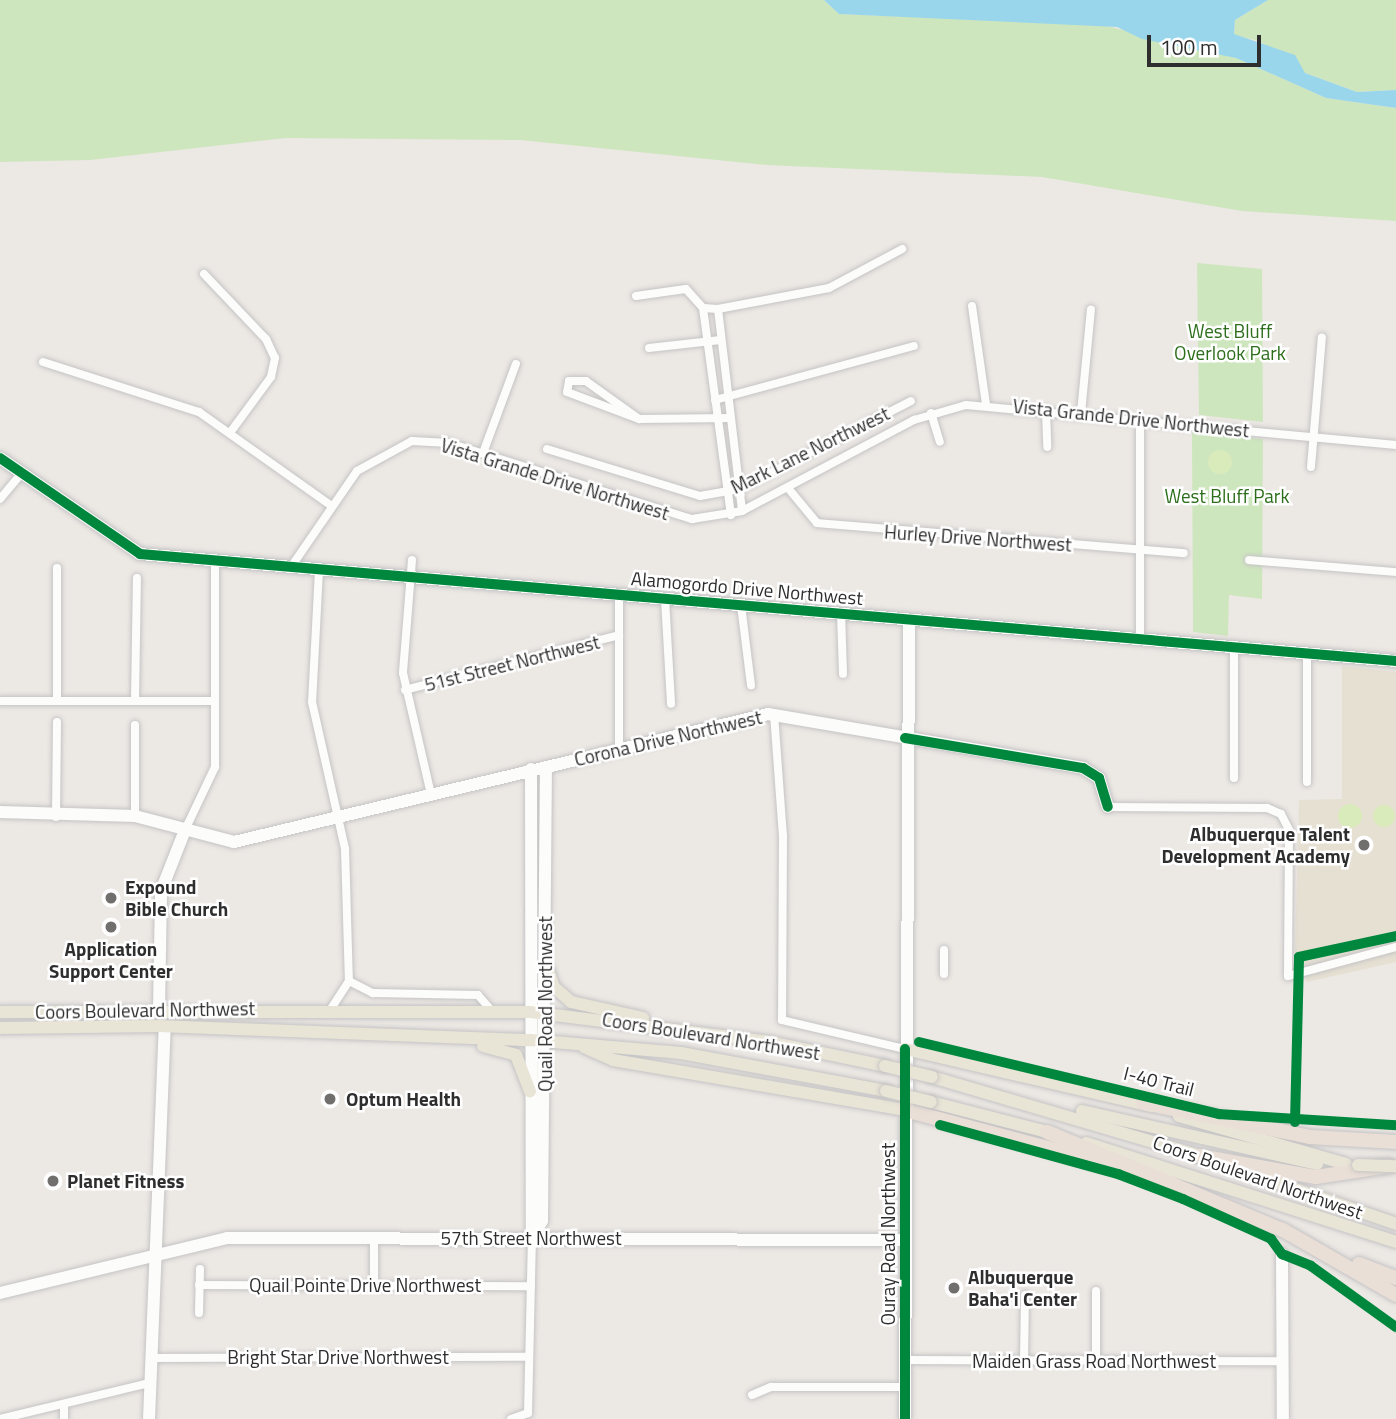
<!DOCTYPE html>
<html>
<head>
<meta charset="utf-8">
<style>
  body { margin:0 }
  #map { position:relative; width:1396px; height:1419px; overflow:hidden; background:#ece8e4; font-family:"Titillium Web",sans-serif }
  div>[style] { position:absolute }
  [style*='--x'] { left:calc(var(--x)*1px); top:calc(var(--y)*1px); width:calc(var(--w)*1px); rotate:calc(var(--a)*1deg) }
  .education>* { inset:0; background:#e6e0d3 }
  .green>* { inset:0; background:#cee6be }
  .pitch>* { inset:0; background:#d9eabb }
  .round { border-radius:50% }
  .water>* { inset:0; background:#99d6ec }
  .roads { filter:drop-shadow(0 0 2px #c5c4c5) drop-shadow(0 0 2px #c5c4c5) }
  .street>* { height:8px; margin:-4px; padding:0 4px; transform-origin:4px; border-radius:4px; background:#fcfcfb }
  .secondary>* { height:12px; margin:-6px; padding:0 6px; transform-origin:6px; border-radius:6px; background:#fcfcfb }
  .primary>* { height:12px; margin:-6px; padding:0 6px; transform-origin:6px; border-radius:6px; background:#e8e4d6 }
  .highway>* { height:14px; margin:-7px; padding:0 7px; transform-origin:7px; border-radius:7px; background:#eadfd6 }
  .bridges { filter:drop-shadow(0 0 2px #c6c5c4) drop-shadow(0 0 2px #c6c5c4) }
  .primary-bridge>* { height:12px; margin:-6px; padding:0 6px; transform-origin:6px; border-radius:6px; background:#e8e4d6 }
  .cycleway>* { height:10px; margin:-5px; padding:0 5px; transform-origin:5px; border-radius:5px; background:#00873e }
  .dots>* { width:19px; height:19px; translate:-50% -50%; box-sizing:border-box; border:4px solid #fff; border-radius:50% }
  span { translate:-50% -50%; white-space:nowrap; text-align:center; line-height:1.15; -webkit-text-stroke:5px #fff; paint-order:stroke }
  .park-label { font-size:19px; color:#2c6e1b }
  .street-label { font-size:19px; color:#2e2e2e }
  .poi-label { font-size:19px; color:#2e2e2e; font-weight:700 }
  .right { translate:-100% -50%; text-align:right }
  .left { translate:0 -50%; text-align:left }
  .scale { position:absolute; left:1147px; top:35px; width:114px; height:32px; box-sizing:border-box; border:4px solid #2e2e2e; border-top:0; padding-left:9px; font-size:21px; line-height:24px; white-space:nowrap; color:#2e2e2e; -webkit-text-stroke:5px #fff; paint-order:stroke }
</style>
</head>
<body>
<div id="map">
  <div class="education">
    <div style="clip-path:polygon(1342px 666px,1396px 672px,1396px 962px,1307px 982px,1295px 954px,1299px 800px,1342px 799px)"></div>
  </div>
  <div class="green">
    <div style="clip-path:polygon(0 0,824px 0,839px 14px,1099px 24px,1236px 58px,1326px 98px,1396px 108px,1396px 221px,1242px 211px,1042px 177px,767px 165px,520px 140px,286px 138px,90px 160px,0 162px)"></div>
    <div style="clip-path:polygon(1268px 0,1396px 0,1396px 90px,1357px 92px,1305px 73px,1259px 41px,1234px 35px,1235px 20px)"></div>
    <div style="clip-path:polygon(1197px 263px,1262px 269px,1263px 422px,1199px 415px)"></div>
    <div style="clip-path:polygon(1192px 432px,1263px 439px,1262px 599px,1229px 595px,1228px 636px,1193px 632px)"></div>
  </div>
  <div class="pitch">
    <div class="round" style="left:1208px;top:450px;width:24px;height:24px"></div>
    <div class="round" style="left:1338px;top:804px;width:24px;height:24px"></div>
    <div class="round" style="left:1373px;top:805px;width:22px;height:22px"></div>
  </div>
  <div class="water">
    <div style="clip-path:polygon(824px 0,1268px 0,1235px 20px,1234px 34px,1295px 55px,1305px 73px,1357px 92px,1396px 90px,1396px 108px,1326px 98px,1236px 58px,1142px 39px,1117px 27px,839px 14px)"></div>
  </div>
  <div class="roads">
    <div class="street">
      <div style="--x:204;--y:274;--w:90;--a:46.4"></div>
      <div style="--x:266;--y:339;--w:21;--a:65"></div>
      <div style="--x:275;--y:358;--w:19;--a:102"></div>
      <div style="--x:271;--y:377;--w:66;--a:126.3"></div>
      <div style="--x:636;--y:296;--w:50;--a:-8"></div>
      <div style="--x:686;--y:289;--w:25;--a:48"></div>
      <div style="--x:703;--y:308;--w:15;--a:4"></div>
      <div style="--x:718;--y:309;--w:113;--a:-10.7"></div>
      <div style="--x:829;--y:288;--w:83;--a:-28.1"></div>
      <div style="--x:972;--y:306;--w:99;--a:81.9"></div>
      <div style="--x:703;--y:308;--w:209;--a:82.3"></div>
      <div style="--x:718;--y:309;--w:203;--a:83.2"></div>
      <div style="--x:649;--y:348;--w:72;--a:-6.3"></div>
      <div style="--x:43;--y:362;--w:164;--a:17.8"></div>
      <div style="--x:199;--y:412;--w:163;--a:35.3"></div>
      <div style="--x:715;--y:400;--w:206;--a:-15.2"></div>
      <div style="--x:1046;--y:410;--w:37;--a:88"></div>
      <div style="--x:931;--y:413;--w:30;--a:73"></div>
      <div style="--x:1081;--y:413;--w:104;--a:-84.5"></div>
      <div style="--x:639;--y:419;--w:65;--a:-144.4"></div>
      <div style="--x:586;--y:381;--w:17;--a:180"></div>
      <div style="--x:569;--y:381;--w:11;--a:100"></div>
      <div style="--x:567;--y:392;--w:77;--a:20.6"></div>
      <div style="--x:639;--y:419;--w:92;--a:-0.6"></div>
      <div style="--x:1140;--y:419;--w:220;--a:90"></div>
      <div style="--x:547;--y:449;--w:160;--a:17.1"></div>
      <div style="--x:700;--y:496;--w:40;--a:-10"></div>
      <div style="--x:739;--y:489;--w:193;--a:-27.1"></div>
      <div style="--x:483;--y:453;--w:95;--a:-69.7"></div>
      <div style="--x:1311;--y:467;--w:130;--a:-85.2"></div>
      <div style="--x:788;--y:488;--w:45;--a:50.4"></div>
      <div style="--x:817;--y:523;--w:368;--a:4.7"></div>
      <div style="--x:0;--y:499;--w:35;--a:-50"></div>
      <div style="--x:412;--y:560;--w:113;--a:94.6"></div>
      <div style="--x:403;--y:673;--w:124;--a:77"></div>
      <div style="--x:1249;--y:560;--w:147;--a:4.7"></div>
      <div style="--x:291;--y:567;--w:116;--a:-55.5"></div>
      <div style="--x:357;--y:471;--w:63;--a:-28.6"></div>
      <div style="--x:412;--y:441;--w:37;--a:3"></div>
      <div style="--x:449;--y:443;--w:255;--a:17.4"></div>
      <div style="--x:692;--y:519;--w:51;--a:-9.1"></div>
      <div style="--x:742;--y:511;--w:195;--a:-27.9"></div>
      <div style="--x:914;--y:420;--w:54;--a:-16.1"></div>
      <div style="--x:966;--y:405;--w:432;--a:5.3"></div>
      <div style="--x:57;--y:568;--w:133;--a:90"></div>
      <div style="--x:319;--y:570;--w:132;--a:93"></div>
      <div style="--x:312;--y:702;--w:151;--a:77.3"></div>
      <div style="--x:345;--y:849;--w:132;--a:88.3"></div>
      <div style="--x:349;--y:981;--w:33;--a:123"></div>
      <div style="--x:619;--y:595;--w:154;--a:90"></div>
      <div style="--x:665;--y:599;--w:105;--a:86.7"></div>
      <div style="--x:741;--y:605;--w:81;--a:82.9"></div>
      <div style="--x:841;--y:613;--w:61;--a:88.1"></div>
      <div style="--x:1307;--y:654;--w:128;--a:90"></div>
      <div style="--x:405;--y:690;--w:221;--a:-14.4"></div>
      <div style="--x:0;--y:701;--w:215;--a:0"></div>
      <div style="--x:135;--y:701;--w:123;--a:-89.1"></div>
      <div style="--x:774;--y:714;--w:122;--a:85.8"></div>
      <div style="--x:783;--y:836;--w:184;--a:90.3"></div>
      <div style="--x:782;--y:1020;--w:126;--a:13.3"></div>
      <div style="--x:1234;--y:778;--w:132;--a:-90"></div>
      <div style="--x:1108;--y:807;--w:159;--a:0.4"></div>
      <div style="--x:1267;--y:808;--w:15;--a:23"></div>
      <div style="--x:1281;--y:814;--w:18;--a:63"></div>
      <div style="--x:1289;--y:830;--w:146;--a:90.4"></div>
      <div style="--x:1288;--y:976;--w:112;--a:-15"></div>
      <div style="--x:135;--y:816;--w:91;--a:-90"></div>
      <div style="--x:56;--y:817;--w:95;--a:-89.4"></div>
      <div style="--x:185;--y:830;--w:70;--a:-64.5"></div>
      <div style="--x:215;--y:767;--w:207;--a:-90"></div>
      <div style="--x:944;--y:950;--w:24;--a:90"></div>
      <div style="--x:349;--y:981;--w:27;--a:27"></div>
      <div style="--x:373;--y:993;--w:105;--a:1.1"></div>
      <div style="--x:478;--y:995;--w:20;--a:49"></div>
      <div style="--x:374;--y:1238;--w:47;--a:90"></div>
      <div style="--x:199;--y:1285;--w:332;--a:0.2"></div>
      <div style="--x:199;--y:1313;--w:44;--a:-88.7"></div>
      <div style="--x:150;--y:1358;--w:377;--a:-0.2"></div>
      <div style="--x:905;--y:1360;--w:378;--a:0.2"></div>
      <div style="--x:1024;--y:1360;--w:65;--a:-89.1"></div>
      <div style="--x:1096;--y:1361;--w:70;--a:-90"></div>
      <div style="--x:752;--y:1395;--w:21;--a:-23"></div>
      <div style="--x:771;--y:1387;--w:134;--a:0"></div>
      <div style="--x:64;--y:1405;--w:14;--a:90"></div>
      <div style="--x:0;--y:1419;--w:153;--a:-13.6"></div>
      <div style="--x:511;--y:1419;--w:18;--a:-19"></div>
      <div style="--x:528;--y:1413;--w:175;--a:-88.7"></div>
    </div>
    <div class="secondary">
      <div style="--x:0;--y:458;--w:170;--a:34.4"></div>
      <div style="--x:140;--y:554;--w:1261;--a:4.87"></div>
      <div style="--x:531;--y:769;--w:469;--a:89.9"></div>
      <div style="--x:0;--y:812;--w:135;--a:1.7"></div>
      <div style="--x:135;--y:816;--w:102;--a:14.7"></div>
      <div style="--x:234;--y:842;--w:549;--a:-13.48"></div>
      <div style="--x:768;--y:714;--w:320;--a:9.7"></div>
      <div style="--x:1083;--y:768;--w:19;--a:32"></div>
      <div style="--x:1099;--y:778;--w:30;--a:73"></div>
      <div style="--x:159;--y:1009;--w:118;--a:-89"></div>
      <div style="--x:161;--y:891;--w:66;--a:-68.5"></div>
      <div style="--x:532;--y:1238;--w:20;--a:-60"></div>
      <div style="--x:542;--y:1221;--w:454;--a:-89.5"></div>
      <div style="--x:1282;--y:1254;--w:165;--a:89.7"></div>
      <div style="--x:0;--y:1293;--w:234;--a:-13.6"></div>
      <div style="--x:227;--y:1238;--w:679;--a:0.17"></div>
      <div style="--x:149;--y:1419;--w:392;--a:-87.7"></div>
      <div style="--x:905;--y:1419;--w:799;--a:-89.71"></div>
    </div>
    <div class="primary">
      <div style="--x:547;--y:967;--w:21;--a:71"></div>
      <div style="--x:554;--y:987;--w:23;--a:41"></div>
      <div style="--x:571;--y:1002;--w:74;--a:12.5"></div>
      <div style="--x:0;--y:1012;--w:530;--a:0"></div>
      <div style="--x:530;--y:1012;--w:242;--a:7.1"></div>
      <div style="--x:770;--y:1042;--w:117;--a:11.8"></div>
      <div style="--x:0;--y:1028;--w:159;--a:-0.7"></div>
      <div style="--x:159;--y:1026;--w:371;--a:2.2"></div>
      <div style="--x:530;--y:1040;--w:152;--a:4.9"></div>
      <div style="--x:681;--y:1053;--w:208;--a:10.5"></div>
      <div style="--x:483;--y:1046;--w:34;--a:15"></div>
      <div style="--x:516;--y:1055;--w:39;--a:69"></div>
      <div style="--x:584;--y:1047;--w:32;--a:24"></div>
      <div style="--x:613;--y:1060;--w:296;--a:9.7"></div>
      <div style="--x:905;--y:1049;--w:253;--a:13"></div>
      <div style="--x:932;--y:1077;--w:287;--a:16.4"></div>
      <div style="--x:931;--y:1102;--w:128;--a:14.5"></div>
      <div style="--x:1082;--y:1111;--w:241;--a:12.7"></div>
      <div style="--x:1179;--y:1116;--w:174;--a:16"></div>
      <div style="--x:1086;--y:1143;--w:325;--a:17.7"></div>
      <div style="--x:1228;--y:1166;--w:178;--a:19"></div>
    </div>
    <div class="highway">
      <div style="--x:1143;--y:1103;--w:170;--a:11.5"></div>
      <div style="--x:1310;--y:1137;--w:86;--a:3.3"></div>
      <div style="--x:905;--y:1110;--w:221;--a:14.9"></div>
      <div style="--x:1047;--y:1132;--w:256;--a:22.6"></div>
      <div style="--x:1283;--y:1230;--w:130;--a:29.9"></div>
      <div style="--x:1199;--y:1156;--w:119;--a:10.2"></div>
      <div style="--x:1316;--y:1177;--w:73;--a:-8.7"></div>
      <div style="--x:1359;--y:1264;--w:40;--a:21"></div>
    </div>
  </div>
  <div class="bridges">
    <div class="primary-bridge">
      <div style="--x:885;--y:1066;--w:48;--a:13.2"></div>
      <div style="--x:886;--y:1091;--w:46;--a:13.7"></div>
      <div style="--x:1358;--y:1165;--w:38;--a:2"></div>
    </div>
  </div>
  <div class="cycleway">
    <div style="--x:0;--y:458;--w:170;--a:34.4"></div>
    <div style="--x:140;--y:554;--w:1261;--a:4.87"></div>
    <div style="--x:905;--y:738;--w:181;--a:9.6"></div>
    <div style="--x:1083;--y:768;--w:19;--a:32"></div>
    <div style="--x:1099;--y:778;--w:30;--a:73"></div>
    <div style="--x:919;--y:1042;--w:309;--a:13.5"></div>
    <div style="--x:1219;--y:1114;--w:177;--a:3.6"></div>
    <div style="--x:1295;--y:1122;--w:165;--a:-88.6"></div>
    <div style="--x:1299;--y:957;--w:99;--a:-12.2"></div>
    <div style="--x:940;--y:1125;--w:185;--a:15.4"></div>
    <div style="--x:1118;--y:1174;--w:70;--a:21"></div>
    <div style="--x:1183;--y:1199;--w:97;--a:24.4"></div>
    <div style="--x:1271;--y:1239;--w:19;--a:54"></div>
    <div style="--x:1282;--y:1254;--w:31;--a:22"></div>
    <div style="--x:1311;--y:1266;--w:105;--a:35.7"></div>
    <div style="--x:905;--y:1419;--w:370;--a:-90"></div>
  </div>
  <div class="dots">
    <div style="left:1364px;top:845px;background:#706f6e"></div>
    <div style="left:111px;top:898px;background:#706f6e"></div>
    <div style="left:111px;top:927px;background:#706f6e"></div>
    <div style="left:330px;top:1099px;background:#706f6e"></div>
    <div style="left:53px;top:1181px;background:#706f6e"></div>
    <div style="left:954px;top:1288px;background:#706f6e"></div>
  </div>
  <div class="park-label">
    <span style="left:1230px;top:342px">West Bluff<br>Overlook Park</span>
    <span style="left:1227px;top:496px">West Bluff Park</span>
  </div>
  <div class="street-label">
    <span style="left:1131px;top:418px;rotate:6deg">Vista Grande Drive Northwest</span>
    <span style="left:810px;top:450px;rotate:-26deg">Mark Lane Northwest</span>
    <span style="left:555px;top:479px;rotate:17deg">Vista Grande Drive Northwest</span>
    <span style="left:978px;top:538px;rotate:4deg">Hurley Drive Northwest</span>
    <span style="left:747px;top:588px;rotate:5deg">Alamogordo Drive Northwest</span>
    <span style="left:512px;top:663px;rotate:-14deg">51st Street Northwest</span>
    <span style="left:668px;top:738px;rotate:-13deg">Corona Drive Northwest</span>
    <span style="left:545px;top:1004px;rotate:-90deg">Quail Road Northwest</span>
    <span style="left:145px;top:1010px;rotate:-1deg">Coors Boulevard Northwest</span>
    <span style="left:711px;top:1036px;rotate:9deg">Coors Boulevard Northwest</span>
    <span style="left:1159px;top:1081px;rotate:14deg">I-40 Trail</span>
    <span style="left:1258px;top:1177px;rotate:19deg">Coors Boulevard Northwest</span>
    <span style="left:888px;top:1234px;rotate:-90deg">Ouray Road Northwest</span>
    <span style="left:531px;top:1238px">57th Street Northwest</span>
    <span style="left:365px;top:1285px">Quail Pointe Drive Northwest</span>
    <span style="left:338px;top:1357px">Bright Star Drive Northwest</span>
    <span style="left:1094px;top:1361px">Maiden Grass Road Northwest</span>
  </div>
  <div class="poi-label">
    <span class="right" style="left:1350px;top:845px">Albuquerque Talent<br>Development Academy</span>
    <span class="left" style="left:125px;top:898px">Expound<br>Bible Church</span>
    <span style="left:111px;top:960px">Application<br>Support Center</span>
    <span class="left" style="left:346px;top:1099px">Optum Health</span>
    <span class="left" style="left:67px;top:1181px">Planet Fitness</span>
    <span class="left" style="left:968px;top:1288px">Albuquerque<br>Baha'i Center</span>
  </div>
  <div class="scale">100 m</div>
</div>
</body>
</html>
